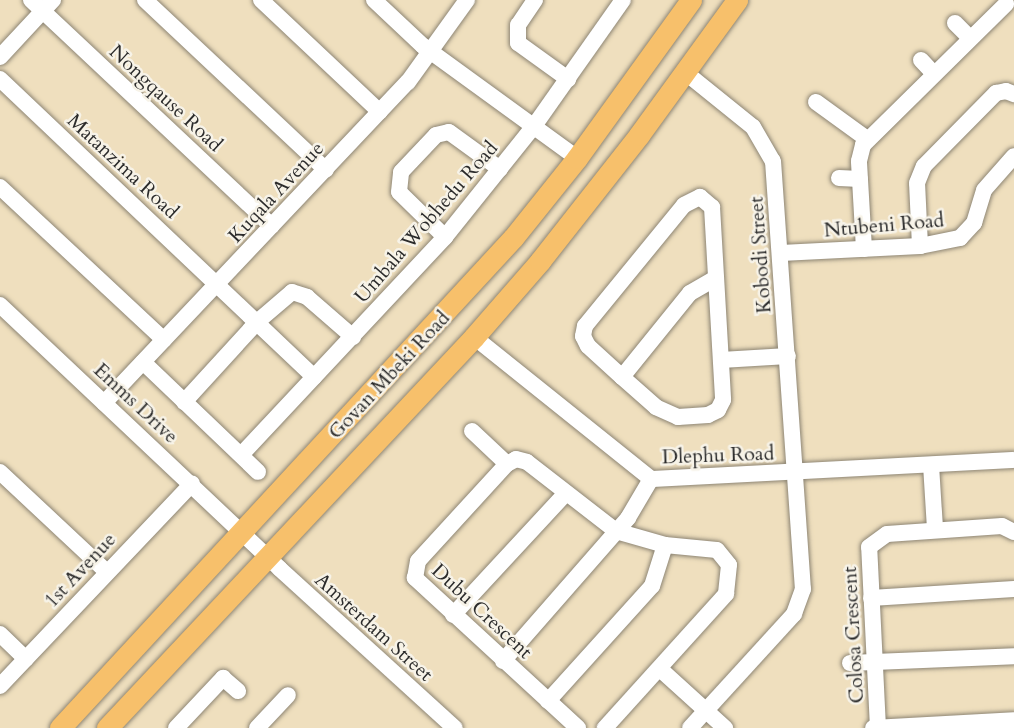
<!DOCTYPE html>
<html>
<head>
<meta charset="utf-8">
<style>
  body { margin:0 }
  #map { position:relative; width:1014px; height:728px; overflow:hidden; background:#efdfbe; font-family:Cardo,serif }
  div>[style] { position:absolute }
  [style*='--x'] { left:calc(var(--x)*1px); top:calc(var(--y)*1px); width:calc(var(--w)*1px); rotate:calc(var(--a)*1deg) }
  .roads { filter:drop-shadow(0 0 2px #8d8574) drop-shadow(0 0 2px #8d8574) }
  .minor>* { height:16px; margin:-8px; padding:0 8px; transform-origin:8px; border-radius:8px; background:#fff }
  .major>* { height:21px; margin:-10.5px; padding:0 10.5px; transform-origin:10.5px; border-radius:10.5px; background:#f7c06b }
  span { translate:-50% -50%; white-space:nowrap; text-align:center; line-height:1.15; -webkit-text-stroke:5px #f7f3e8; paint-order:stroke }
  .street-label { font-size:20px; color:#2b2b2b }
</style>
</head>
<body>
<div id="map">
  <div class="roads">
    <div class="minor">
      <div style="--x:31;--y:0;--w:330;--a:43.2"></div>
      <div style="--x:145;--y:0;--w:248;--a:43.2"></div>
      <div style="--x:261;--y:0;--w:163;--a:43.3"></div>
      <div style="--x:374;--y:0;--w:67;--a:43.2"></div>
      <div style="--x:423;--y:46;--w:190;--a:36"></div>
      <div style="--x:535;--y:0;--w:30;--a:124"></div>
      <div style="--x:518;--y:25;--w:18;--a:90"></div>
      <div style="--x:518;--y:43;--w:62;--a:35.8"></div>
      <div style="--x:955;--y:23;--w:21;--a:45"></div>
      <div style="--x:0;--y:57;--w:78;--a:-47.1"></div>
      <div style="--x:921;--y:60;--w:19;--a:47"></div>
      <div style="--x:686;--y:73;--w:86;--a:38.9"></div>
      <div style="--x:753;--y:127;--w:39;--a:60"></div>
      <div style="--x:773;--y:161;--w:429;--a:86"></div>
      <div style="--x:803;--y:589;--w:27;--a:110"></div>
      <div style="--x:794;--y:614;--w:154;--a:132.4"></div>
      <div style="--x:0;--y:79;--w:433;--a:43.5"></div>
      <div style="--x:816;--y:102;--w:63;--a:36"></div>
      <div style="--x:839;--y:178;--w:21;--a:3"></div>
      <div style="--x:0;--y:187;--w:224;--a:43"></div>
      <div style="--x:700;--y:197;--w:16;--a:40"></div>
      <div style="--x:712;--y:207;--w:193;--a:86.7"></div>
      <div style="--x:723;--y:400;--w:11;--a:117"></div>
      <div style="--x:718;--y:410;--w:11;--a:153"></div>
      <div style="--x:708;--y:415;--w:30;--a:176"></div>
      <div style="--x:678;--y:417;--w:24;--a:-156"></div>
      <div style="--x:656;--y:407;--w:45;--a:-138.6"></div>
      <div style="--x:622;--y:377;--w:46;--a:-137.6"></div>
      <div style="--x:588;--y:346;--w:11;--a:-117"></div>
      <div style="--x:583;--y:336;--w:10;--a:-79"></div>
      <div style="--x:585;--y:326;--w:156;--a:-50.7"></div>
      <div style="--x:684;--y:205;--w:18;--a:-27"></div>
      <div style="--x:445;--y:237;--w:64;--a:-135.6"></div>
      <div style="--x:399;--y:192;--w:20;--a:-84"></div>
      <div style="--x:401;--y:172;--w:51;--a:-46.6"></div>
      <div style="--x:436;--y:135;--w:13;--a:-13"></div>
      <div style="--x:449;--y:132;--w:63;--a:36"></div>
      <div style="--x:920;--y:246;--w:63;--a:-92.7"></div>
      <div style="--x:917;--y:183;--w:18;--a:-68"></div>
      <div style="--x:924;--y:166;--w:103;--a:-45.4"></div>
      <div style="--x:996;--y:93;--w:10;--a:-11"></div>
      <div style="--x:1006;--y:91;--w:9;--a:21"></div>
      <div style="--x:864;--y:249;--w:88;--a:-93.3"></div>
      <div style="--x:859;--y:161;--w:16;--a:-76"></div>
      <div style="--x:863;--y:145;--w:201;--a:-44.6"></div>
      <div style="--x:781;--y:253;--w:139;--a:-2.9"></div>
      <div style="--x:920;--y:246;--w:41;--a:-11.3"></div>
      <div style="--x:960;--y:238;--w:21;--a:-47"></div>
      <div style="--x:974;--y:223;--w:34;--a:-73"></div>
      <div style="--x:984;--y:190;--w:45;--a:-48.6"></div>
      <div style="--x:0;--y:305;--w:385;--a:43.3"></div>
      <div style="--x:280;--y:569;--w:236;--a:42.3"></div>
      <div style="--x:474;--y:337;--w:227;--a:38.7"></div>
      <div style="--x:651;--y:479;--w:363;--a:-3"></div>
      <div style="--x:721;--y:360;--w:67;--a:-3.4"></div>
      <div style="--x:143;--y:362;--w:159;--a:43.7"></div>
      <div style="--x:622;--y:377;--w:108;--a:-51"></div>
      <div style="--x:690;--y:293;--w:30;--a:-30"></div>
      <div style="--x:184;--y:402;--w:108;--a:-47.6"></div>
      <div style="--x:257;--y:322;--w:46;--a:-40.6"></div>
      <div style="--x:292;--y:292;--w:16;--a:18"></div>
      <div style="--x:307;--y:297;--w:61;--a:41"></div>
      <div style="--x:104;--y:403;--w:442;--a:-46.6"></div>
      <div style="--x:408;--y:82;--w:101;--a:-54.3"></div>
      <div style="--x:472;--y:431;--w:48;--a:43.3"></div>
      <div style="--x:241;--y:455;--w:299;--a:-46.9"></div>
      <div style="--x:445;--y:237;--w:142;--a:-51.3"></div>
      <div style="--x:534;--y:126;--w:154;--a:-54.8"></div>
      <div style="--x:931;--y:465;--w:64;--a:86.4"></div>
      <div style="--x:0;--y:472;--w:146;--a:43.1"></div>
      <div style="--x:871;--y:598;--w:143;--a:-3.6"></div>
      <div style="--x:453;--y:615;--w:166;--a:-47.2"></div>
      <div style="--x:0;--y:634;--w:36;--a:44"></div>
      <div style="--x:503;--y:661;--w:190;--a:-48.8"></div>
      <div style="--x:628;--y:518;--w:45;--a:-59.5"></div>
      <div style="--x:850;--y:663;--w:164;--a:-2.4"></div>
      <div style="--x:660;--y:669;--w:88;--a:42.2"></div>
      <div style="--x:0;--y:686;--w:279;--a:-46.5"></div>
      <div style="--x:548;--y:701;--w:155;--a:-47.9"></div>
      <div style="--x:652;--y:586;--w:43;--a:-72.4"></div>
      <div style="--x:176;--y:728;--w:69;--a:-46.8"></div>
      <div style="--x:223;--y:678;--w:20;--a:41"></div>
      <div style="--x:257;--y:728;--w:45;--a:-46.8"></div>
      <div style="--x:578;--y:728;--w:222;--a:-137.4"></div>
      <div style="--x:415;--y:578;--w:17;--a:-80"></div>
      <div style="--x:418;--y:561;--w:132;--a:-47.5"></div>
      <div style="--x:507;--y:464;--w:10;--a:-29"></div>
      <div style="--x:516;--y:459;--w:11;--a:15"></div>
      <div style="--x:527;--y:462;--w:113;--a:37.8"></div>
      <div style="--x:616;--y:531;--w:51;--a:15.9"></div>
      <div style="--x:665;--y:545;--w:52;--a:5.5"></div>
      <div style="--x:717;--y:550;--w:19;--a:51"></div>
      <div style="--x:729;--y:565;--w:29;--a:96"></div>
      <div style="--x:726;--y:594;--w:181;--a:132.1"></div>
      <div style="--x:873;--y:728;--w:141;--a:-3.2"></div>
      <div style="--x:878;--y:728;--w:181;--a:-92.8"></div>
      <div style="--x:869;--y:547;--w:22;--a:-36"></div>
      <div style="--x:887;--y:534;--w:115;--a:-4"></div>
      <div style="--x:1002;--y:526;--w:13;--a:27"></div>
    </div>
    <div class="major">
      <div style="--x:60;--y:728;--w:667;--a:-47.25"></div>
      <div style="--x:513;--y:238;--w:102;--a:-51.3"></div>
      <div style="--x:577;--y:158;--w:195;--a:-54.2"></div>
      <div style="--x:107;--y:728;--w:536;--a:-46.81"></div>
      <div style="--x:474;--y:337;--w:101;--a:-49"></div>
      <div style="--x:540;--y:261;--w:160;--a:-51.8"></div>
      <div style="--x:639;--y:135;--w:167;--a:-54"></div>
    </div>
  </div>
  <div class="street-label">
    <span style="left:166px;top:98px;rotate:43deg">Nongqause Road</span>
    <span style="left:123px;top:166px;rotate:43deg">Matanzima Road</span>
    <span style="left:276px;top:192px;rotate:-47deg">Kuqala Avenue</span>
    <span style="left:426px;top:222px;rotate:-49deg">Umbala Wobhedu Road</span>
    <span style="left:884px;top:225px;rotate:-5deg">Ntubeni Road</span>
    <span style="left:760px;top:255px;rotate:-94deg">Kobodi Street</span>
    <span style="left:389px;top:375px;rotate:-47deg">Govan Mbeki Road</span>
    <span style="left:136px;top:403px;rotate:43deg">Emms Drive</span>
    <span style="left:718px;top:455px;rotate:-2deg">Dlephu Road</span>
    <span style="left:80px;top:570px;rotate:-47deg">1st Avenue</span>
    <span style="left:482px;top:611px;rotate:43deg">Dubu Crescent</span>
    <span style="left:374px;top:627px;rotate:42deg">Amsterdam Street</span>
    <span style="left:853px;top:635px;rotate:-93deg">Colosa Crescent</span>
  </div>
</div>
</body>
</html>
